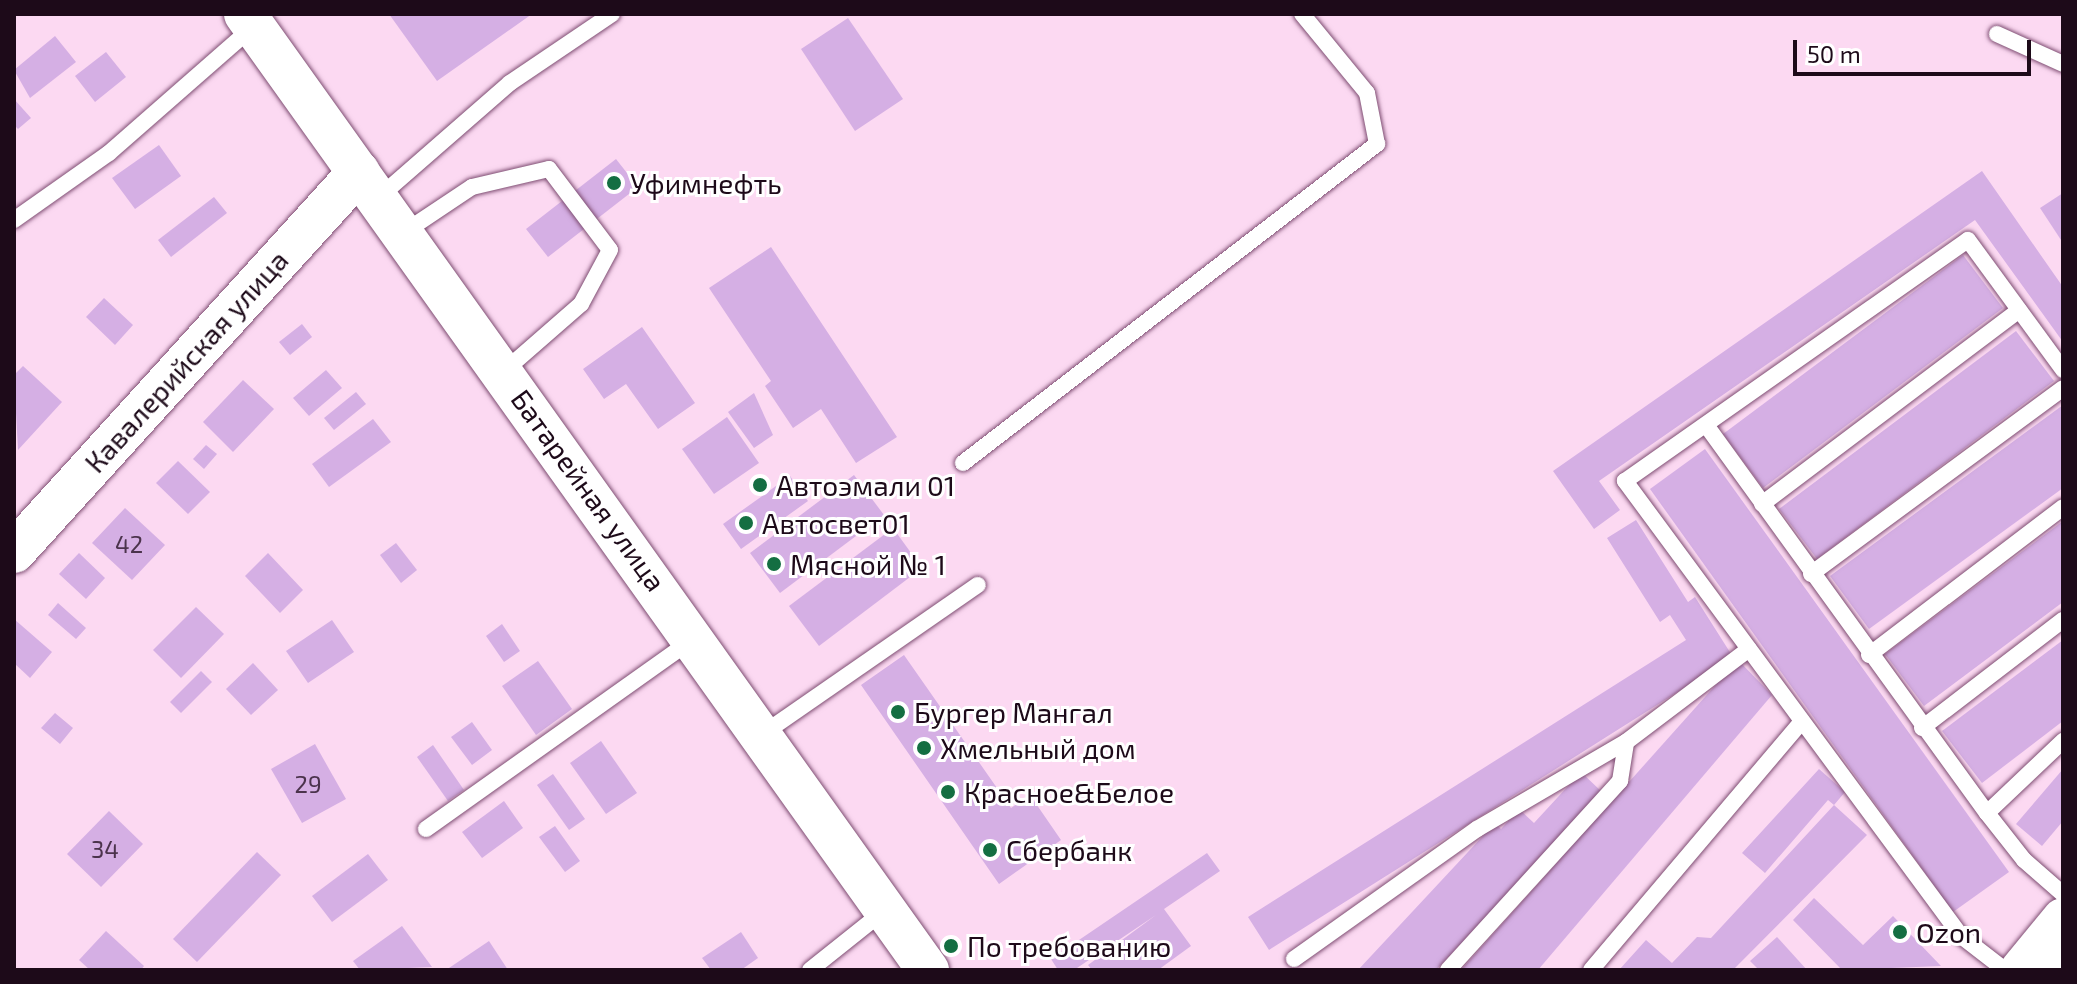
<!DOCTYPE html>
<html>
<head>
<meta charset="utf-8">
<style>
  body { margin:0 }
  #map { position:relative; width:2077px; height:984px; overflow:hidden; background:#fcd9f2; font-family:"Exo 2",sans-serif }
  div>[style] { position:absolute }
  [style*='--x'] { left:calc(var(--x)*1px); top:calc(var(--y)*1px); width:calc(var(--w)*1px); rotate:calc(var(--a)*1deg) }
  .building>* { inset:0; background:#d5afe4 }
  .roads { filter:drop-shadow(0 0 2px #7e4d72) drop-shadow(0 0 2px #7e4d72) }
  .lane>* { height:16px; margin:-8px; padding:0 8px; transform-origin:8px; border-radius:8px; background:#fff }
  .street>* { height:30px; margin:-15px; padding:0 15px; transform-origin:15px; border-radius:15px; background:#fff }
  .secondary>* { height:42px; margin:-21px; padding:0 21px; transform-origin:21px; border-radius:21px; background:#fff }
  .dots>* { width:22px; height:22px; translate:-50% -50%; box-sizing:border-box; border:4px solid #fff; border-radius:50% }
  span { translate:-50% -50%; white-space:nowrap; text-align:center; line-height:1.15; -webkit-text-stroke:6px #fff; paint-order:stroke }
  .number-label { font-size:24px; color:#4b334c }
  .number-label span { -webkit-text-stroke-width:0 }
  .poi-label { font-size:28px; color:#1d0a19 }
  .left { translate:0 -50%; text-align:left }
  .street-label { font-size:28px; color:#1d0a19 }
  .frame { position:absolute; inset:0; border:16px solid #1d0a19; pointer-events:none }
  .scale { position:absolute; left:1793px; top:40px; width:238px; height:36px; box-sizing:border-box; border:4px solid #1d0a19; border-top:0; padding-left:10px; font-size:24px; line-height:28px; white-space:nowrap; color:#1d0a19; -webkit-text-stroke:6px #fff; paint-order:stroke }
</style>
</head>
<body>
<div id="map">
  <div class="building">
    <div style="clip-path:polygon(389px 14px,532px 14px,437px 81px)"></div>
    <div style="clip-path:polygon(848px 18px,903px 99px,855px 131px,801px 49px)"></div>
    <div style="clip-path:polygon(55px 36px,76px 62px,30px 98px,14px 70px)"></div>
    <div style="clip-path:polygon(106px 52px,126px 77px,95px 102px,75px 76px)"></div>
    <div style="clip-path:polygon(14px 99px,31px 118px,18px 129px,14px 125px)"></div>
    <div style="clip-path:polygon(159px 145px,181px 176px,135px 209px,112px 178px)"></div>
    <div style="clip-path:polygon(616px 159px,638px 187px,548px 257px,526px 229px)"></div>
    <div style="clip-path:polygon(1982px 171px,2063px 287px,2063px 342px,1975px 220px,1599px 481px,1620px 510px,1594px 529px,1553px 471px)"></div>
    <div style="clip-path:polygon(2063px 193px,2063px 243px,2040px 208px)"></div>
    <div style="clip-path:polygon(214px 197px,227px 213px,171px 257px,158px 240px)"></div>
    <div style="clip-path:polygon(771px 247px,897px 437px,856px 463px,821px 409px,793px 428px,765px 386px,771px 381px,709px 288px)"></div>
    <div style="clip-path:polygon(1963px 255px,2003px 308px,1763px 488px,1723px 434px)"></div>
    <div style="clip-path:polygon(104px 298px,133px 325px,115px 345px,86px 317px)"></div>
    <div style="clip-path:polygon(302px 324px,312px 337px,290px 355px,279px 342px)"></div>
    <div style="clip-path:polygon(642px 327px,695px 403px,658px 429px,626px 384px,604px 399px,583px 369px)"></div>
    <div style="clip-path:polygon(2016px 331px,2054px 381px,1817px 559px,1779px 509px)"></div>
    <div style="clip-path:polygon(23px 366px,62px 402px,18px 450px,14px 375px)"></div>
    <div style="clip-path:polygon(326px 370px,342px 388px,309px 416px,293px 398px)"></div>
    <div style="clip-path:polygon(243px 380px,274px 409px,233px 452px,203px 422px)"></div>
    <div style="clip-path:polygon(356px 392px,366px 404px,334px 430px,324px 418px)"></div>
    <div style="clip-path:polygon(754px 393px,773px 435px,754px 448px,728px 412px)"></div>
    <div style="clip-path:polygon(2063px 405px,2063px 488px,1869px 629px,1830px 576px)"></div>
    <div style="clip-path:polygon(727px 417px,759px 463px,714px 494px,682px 449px)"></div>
    <div style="clip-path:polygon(373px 419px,391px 442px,329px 487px,312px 464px)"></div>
    <div style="clip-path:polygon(206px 445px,217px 454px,204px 469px,193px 459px)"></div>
    <div style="clip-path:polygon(1705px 449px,2009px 872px,1953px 912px,1650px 489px)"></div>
    <div style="clip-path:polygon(178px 461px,210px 492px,188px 514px,156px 483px)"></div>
    <div style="clip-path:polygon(854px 475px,884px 515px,780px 593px,750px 553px)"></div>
    <div style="clip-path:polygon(790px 476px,808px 501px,741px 549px,723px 524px)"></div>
    <div style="clip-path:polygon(125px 508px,165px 545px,132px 580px,92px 543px)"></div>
    <div style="clip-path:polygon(1636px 520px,1688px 602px,1695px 597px,1733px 657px,1269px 950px,1248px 917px,1686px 640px,1670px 615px,1660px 622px,1607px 538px)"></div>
    <div style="clip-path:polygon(2063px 521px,2063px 602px,1924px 706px,1885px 654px)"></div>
    <div style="clip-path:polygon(893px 528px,922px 568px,819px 646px,789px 606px)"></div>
    <div style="clip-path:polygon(396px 543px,417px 570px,401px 583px,380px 555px)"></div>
    <div style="clip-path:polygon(79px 553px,105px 578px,86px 599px,59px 574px)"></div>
    <div style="clip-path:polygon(268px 553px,303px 590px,280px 613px,245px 576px)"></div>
    <div style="clip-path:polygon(58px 603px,86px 628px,76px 639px,48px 615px)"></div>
    <div style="clip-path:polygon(196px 607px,224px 634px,181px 678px,153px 650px)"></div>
    <div style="clip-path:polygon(14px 619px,52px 652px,30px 678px,14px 663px)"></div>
    <div style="clip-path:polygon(332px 620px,354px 652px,308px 683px,286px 651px)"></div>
    <div style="clip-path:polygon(502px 624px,520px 651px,504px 662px,486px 636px)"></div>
    <div style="clip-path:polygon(2063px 640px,2063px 721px,1982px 783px,1942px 731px)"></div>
    <div style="clip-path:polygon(904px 655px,1011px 808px,1030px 795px,1061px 840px,999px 884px,861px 685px)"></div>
    <div style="clip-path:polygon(1738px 660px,1772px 695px,1538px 970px,1461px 970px)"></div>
    <div style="clip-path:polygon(538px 661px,572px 709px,536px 735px,502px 686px)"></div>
    <div style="clip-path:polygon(253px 663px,278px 690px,251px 715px,226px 689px)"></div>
    <div style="clip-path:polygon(201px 671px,212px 682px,181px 713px,170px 702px)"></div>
    <div style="clip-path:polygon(55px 713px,73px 728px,60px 744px,41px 728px)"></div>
    <div style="clip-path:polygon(472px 722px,492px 750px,472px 765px,451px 737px)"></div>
    <div style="clip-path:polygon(601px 741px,637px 793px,606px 814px,570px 763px)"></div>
    <div style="clip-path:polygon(315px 744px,346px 799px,302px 823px,271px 769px)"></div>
    <div style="clip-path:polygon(433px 745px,464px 790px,448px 801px,417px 757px)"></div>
    <div style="clip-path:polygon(1819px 769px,1845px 792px,1834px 805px,1828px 800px,1765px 873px,1742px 853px)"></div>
    <div style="clip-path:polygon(2063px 769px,2063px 821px,2042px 846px,2016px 824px)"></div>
    <div style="clip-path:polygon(1581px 772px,1603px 793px,1436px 970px,1358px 970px,1495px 823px,1501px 829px,1519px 809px,1534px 823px)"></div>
    <div style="clip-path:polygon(553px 774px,585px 819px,569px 830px,537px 785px)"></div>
    <div style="clip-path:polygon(504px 801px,523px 828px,482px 858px,462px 832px)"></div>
    <div style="clip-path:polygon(1834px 805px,1867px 835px,1733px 970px,1619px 970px,1646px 940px,1672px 963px,1697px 937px,1711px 938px)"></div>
    <div style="clip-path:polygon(109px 811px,143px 844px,101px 887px,67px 854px)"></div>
    <div style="clip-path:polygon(555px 826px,580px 861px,565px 872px,539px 837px)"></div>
    <div style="clip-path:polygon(257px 852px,281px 875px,197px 962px,173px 939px)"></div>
    <div style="clip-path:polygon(1207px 853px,1220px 871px,1164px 909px,1191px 946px,1158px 970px,1092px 970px,1088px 965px,1156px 915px,1074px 970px,1058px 970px,1051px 959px)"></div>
    <div style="clip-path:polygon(368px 854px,388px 880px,332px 922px,312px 896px)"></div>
    <div style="clip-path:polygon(1814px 898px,1863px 945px,1893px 916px,1941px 966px,1842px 970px,1793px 920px)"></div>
    <div style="clip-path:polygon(402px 926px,432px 967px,360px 970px,353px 961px)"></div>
    <div style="clip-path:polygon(106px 931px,144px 966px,141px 970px,90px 970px,79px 960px)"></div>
    <div style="clip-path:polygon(741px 932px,758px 958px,741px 970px,711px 970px,702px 958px)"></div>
    <div style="clip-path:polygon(1777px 937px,1807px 970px,1759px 970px,1750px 961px)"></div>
    <div style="clip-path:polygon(489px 941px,508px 970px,446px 970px)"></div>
  </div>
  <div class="roads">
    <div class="lane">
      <div style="--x:1997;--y:34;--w:72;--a:24.4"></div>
      <div style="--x:378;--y:198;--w:175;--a:-41.1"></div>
      <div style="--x:510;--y:83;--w:123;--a:-34.1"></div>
      <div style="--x:14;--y:220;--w:116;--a:-35.2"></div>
      <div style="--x:109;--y:153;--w:190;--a:-41.2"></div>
      <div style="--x:403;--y:233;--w:83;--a:-33.7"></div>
      <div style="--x:472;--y:187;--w:79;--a:-13.2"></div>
      <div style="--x:549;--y:169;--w:101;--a:53"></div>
      <div style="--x:610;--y:250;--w:61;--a:118.2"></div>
      <div style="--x:581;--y:304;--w:103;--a:138.9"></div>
      <div style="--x:1706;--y:425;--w:479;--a:54.1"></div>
      <div style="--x:1987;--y:813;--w:60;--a:51.8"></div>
      <div style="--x:2024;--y:860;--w:52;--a:41.1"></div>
      <div style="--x:963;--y:463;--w:523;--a:-37.62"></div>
      <div style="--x:1377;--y:144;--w:52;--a:-101.1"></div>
      <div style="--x:1367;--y:93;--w:102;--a:-129.4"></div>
      <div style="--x:1762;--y:504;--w:322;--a:-37"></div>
      <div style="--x:1811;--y:574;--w:313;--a:-36.4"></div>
      <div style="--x:1869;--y:655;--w:244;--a:-37.3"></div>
      <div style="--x:1922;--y:728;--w:178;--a:-37.5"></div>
      <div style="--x:764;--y:733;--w:260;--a:-34.7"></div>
      <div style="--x:1987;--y:813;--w:105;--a:-43.5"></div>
      <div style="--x:426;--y:829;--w:326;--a:-35.4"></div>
      <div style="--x:1294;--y:959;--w:224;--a:-35.4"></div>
      <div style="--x:1477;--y:829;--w:173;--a:-30.3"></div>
      <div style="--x:1626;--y:742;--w:154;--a:-37.1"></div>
      <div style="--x:810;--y:970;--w:95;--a:-38.6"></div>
      <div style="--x:1448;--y:970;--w:256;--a:-47.7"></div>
      <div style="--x:1620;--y:781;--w:39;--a:-81"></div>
      <div style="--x:1591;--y:970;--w:326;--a:-49.7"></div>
      <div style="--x:2005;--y:970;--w:56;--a:-142.3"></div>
      <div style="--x:1961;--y:936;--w:566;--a:-126.44"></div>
      <div style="--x:1625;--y:481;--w:419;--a:-35.1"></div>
      <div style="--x:1968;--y:240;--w:161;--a:53.8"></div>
    </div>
    <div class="street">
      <div style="--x:2041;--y:945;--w:31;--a:45"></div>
    </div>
    <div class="secondary">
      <div style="--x:245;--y:14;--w:1175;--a:54.46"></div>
      <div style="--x:14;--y:552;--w:513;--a:-47.76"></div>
      <div style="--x:2021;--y:970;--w:66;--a:-50.5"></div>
    </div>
  </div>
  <div class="dots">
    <div style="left:614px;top:183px;background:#146e42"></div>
    <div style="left:760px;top:485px;background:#146e42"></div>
    <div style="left:746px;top:523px;background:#146e42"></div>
    <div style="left:774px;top:564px;background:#146e42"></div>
    <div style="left:898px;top:712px;background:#146e42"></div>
    <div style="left:924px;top:748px;background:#146e42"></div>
    <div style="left:948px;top:792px;background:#146e42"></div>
    <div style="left:990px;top:850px;background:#146e42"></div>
    <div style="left:1900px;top:932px;background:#146e42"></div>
    <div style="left:951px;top:946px;background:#146e42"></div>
  </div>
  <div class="number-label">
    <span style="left:129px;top:544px">42</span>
    <span style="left:308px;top:784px">29</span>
    <span style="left:105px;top:849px">34</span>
  </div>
  <div class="poi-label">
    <span class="left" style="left:630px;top:183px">Уфимнефть</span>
    <span class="left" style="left:776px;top:485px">Автоэмали 01</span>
    <span class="left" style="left:762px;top:523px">Автосвет01</span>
    <span class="left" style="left:790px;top:564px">Мясной № 1</span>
    <span class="left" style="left:914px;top:712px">Бургер Мангал</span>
    <span class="left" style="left:940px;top:748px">Хмельный дом</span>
    <span class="left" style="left:964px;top:792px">Красное&amp;Белое</span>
    <span class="left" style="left:1006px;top:850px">Сбербанк</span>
    <span class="left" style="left:1916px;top:932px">Ozon</span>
    <span class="left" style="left:967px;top:946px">По требованию</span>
  </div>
  <div class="street-label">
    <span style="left:186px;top:361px;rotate:-48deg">Кавалерийская улица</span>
    <span style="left:589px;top:490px;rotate:54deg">Батарейная улица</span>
  </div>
  <div class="frame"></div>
  <div class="scale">50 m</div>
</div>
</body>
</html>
